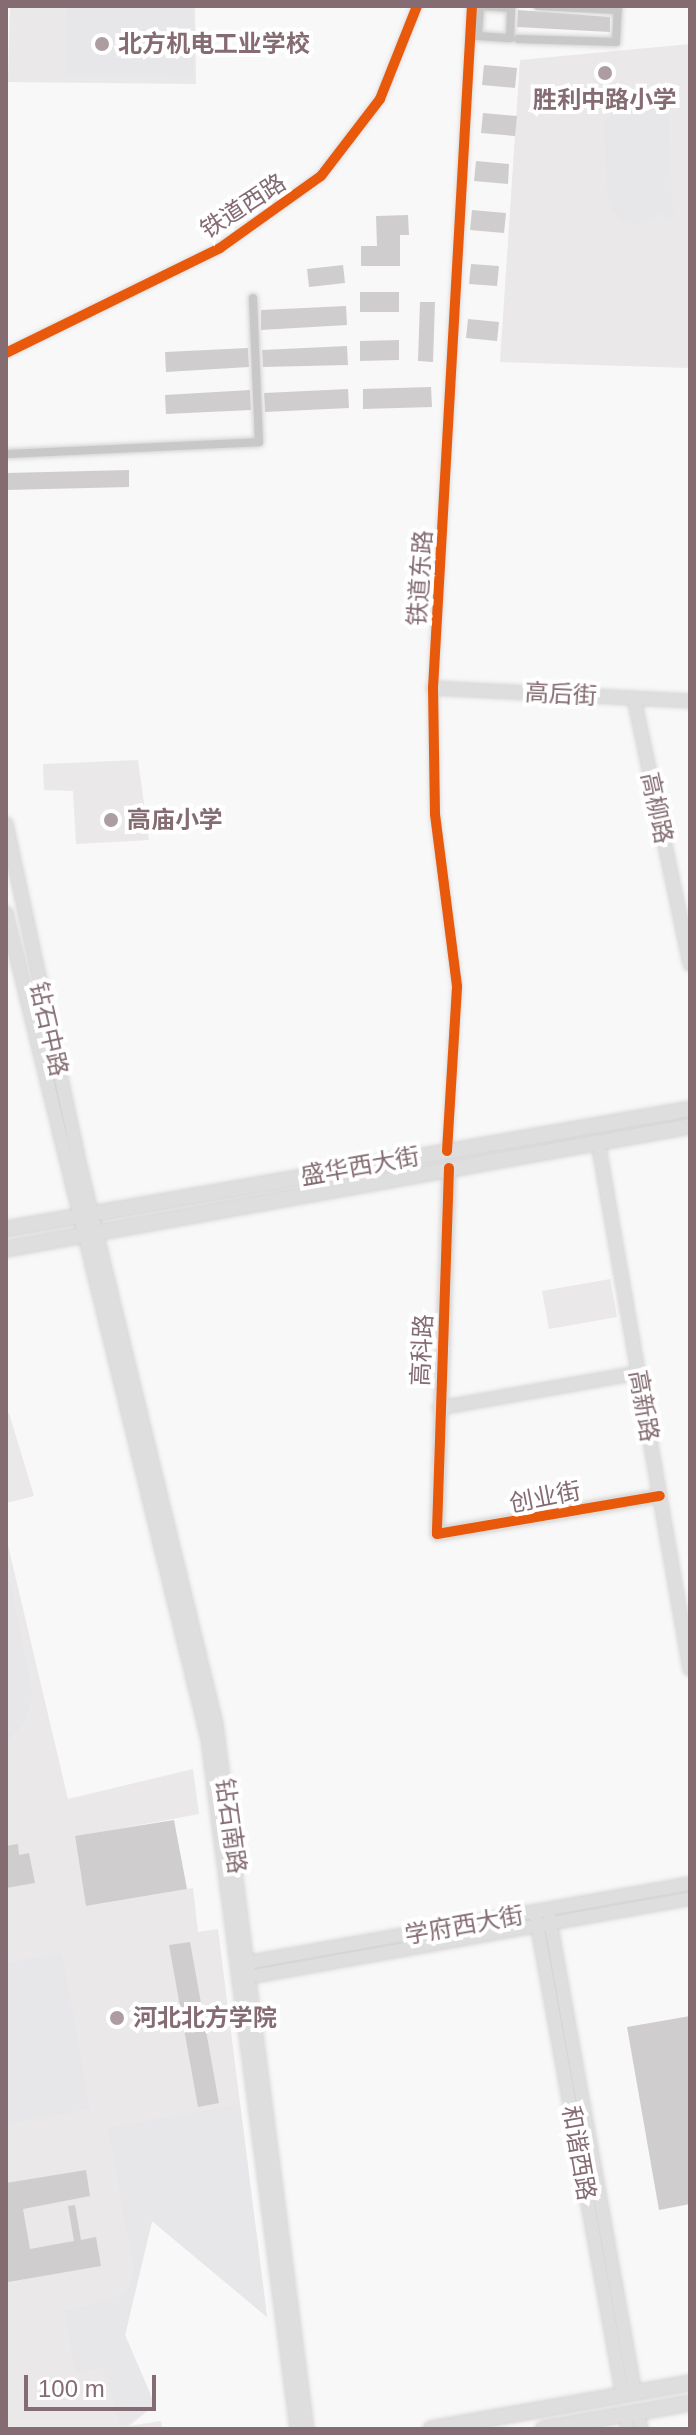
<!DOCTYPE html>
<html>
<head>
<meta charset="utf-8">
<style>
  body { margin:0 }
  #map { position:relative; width:696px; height:2435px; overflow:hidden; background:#f8f8f8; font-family:Helvetica,"Noto Sans SC",sans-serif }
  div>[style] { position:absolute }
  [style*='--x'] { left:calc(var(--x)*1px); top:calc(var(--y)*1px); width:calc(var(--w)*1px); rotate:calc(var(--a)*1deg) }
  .built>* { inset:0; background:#eae8e8 }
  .green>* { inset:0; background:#e7e7ea }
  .building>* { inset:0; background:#d0cdce }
  .roads { filter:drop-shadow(0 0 2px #d5d3d3) drop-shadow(0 0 2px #d5d3d3) }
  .street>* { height:8px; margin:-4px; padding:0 4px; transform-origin:4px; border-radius:4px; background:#c9c8c8 }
  .secondary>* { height:12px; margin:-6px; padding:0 6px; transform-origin:6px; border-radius:6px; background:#dedede }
  .primary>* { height:14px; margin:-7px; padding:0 7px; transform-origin:7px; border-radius:7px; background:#dedede }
  .cycleway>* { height:10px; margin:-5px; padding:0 5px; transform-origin:5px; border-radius:5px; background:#e8590c }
  .dots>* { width:22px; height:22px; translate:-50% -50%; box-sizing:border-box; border:4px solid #fff; border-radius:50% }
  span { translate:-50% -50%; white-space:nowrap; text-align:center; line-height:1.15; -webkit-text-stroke:8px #fff; paint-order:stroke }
  .poi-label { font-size:24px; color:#846c72; font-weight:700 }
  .left { translate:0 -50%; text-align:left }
  .street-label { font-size:24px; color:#846c72 }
  .frame { position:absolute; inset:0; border:8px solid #846c72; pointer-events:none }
  .scale { position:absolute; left:24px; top:2375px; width:132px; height:36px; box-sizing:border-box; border:4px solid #846c72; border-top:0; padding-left:10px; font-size:24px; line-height:28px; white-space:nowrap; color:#846c72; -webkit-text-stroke:6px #fff; paint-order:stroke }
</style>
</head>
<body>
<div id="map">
  <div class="built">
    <div style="clip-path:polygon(10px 6px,195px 6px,196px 84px,8px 82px)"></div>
    <div style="clip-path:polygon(690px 44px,690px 368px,500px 362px,520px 60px)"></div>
    <div style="clip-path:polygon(138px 760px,149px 840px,76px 844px,73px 791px,44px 790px,43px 764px)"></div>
    <div style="clip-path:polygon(610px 1279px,617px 1317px,549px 1329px,542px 1291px)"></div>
    <div style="clip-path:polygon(9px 1413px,34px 1496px,6px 1503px,6px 1414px)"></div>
    <div style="clip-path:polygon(6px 1537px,68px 1799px,193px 1769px,199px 1814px,75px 1837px,87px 1906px,193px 1888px,198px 1932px,218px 1929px,267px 2317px,152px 2221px,125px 2335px,155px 2405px,129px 2426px,161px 2421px,162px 2429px,6px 2429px)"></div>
  </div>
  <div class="green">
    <div style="clip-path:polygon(67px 6px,193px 6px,194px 77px,65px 76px)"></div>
    <div style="clip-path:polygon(641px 98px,658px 109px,659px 99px,668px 99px,673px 220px,664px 220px,663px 213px,635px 225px,621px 221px,608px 204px,604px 125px,617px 103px)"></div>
    <div style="clip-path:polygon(6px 1561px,33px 1697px,23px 1725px,6px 1742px)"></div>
    <div style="clip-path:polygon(62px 1953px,90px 2109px,6px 2124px,6px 1963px)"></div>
    <div style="clip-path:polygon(240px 2104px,267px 2317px,152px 2221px,125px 2335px,155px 2405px,121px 2427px,103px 2368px,75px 2372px,64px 2311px,113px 2298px,128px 2289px,134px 2271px,108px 2128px)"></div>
  </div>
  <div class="building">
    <div style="clip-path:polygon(518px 10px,610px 17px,610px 32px,517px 27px)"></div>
    <div style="clip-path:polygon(484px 65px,517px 68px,515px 88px,482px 85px)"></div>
    <div style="clip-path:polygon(483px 113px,517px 116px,515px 136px,481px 133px)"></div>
    <div style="clip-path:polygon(476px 161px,509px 164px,508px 184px,474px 181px)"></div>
    <div style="clip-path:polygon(472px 210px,506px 213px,504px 233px,470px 230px)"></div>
    <div style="clip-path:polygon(408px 215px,409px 235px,400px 235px,400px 266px,361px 266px,361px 246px,377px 246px,376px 216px)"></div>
    <div style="clip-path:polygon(471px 264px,499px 266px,497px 286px,469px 284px)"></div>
    <div style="clip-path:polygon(343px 265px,345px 283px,309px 287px,307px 269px)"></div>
    <div style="clip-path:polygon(360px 292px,399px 292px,399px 312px,360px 312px)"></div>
    <div style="clip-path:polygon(420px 302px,435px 302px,433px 362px,418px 361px)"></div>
    <div style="clip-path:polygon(346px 306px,347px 325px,261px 330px,261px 310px)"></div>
    <div style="clip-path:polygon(468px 319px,499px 322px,497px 341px,466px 338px)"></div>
    <div style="clip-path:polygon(399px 340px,399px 360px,360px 361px,360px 341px)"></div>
    <div style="clip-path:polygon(347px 346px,348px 365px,263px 367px,262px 350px)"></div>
    <div style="clip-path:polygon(248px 348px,249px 367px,166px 372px,165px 352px)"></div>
    <div style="clip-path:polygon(431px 387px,432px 407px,363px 409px,363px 389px)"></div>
    <div style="clip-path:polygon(348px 389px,349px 408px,265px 412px,264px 393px)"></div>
    <div style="clip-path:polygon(250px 390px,251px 410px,166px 414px,165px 395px)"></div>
    <div style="clip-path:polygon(129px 470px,129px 487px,6px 490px,6px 473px)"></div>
    <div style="clip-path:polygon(174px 1820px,187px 1889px,86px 1906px,75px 1836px)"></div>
    <div style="clip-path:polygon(18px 1844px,19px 1855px,29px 1853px,35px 1883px,6px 1888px,6px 1846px)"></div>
    <div style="clip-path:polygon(190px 1942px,219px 2103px,198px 2107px,169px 1945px)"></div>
    <div style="clip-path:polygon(690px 2016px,690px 2204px,659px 2210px,627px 2027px)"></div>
    <div style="clip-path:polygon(86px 2170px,90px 2196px,23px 2209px,30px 2249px,74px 2241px,68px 2206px,75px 2205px,81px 2240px,96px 2237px,101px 2266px,8px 2282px,6px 2183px)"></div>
  </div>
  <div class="roads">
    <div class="street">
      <div style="--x:480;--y:6;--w:30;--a:94"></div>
      <div style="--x:478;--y:36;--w:32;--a:4"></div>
      <div style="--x:510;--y:38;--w:32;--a:-88"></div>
      <div style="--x:481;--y:6;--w:30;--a:4"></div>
      <div style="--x:538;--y:6;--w:80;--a:2.9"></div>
      <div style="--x:518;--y:39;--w:98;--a:1.8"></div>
      <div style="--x:616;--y:42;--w:36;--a:-87"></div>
      <div style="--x:6;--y:353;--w:238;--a:-26.1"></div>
      <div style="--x:220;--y:248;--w:124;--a:-35.5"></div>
      <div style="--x:321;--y:176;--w:97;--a:-52.5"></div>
      <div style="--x:380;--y:99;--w:100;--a:-68.3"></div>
      <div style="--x:6;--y:454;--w:253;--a:-2.7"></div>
      <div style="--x:259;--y:442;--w:144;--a:-92.4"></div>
      <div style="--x:447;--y:1151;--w:165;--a:-86.5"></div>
      <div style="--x:457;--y:986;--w:173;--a:-97.3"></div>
      <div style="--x:435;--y:814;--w:126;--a:-90.9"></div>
      <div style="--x:433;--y:688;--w:683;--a:-86.73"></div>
    </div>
    <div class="secondary">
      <div style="--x:433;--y:688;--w:257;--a:2.9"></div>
      <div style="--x:634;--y:698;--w:272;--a:78.1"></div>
      <div style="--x:6;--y:824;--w:354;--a:77.8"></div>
      <div style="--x:81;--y:1170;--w:570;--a:76.3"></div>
      <div style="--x:216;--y:1724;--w:711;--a:82.65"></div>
      <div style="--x:6;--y:913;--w:850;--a:76.26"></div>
      <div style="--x:208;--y:1739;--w:696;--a:82.65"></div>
      <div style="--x:598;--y:1142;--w:535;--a:80.1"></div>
      <div style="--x:449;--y:1168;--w:366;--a:91.9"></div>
      <div style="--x:437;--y:1534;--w:226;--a:-9.7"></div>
      <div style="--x:439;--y:1408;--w:202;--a:-10"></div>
      <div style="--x:548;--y:1910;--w:491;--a:79.8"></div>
      <div style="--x:535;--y:1912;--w:491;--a:79.7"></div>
      <div style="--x:240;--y:1964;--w:457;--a:-10.1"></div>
      <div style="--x:243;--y:1978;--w:454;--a:-10.1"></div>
      <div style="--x:638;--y:2412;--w:17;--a:80"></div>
      <div style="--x:626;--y:2415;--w:14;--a:82"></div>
    </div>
    <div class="primary">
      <div style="--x:6;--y:1229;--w:694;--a:-9.95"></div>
      <div style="--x:6;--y:1249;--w:695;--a:-10.19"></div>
      <div style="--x:431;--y:2429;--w:263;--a:-10.1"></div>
      <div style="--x:543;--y:2429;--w:149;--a:-10"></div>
    </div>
  </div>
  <div class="cycleway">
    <div style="--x:6;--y:353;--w:238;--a:-26.1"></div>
    <div style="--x:220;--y:248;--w:124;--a:-35.5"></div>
    <div style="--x:321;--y:176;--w:97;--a:-52.5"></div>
    <div style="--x:380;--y:99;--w:100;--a:-68.3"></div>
    <div style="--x:447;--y:1151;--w:165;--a:-86.5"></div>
    <div style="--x:457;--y:986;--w:173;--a:-97.3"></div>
    <div style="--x:435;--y:814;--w:126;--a:-90.9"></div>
    <div style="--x:433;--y:688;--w:683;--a:-86.73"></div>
    <div style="--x:449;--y:1168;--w:366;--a:91.9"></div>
    <div style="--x:437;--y:1534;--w:226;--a:-9.7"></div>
  </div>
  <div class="dots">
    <div style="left:102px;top:44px;background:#ad9da1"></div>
    <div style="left:605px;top:73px;background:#ad9da1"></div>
    <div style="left:111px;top:820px;background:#ad9da1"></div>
    <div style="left:117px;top:2018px;background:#ad9da1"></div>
  </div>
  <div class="poi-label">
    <span class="left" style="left:118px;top:44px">北方机电工业学校</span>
    <span style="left:605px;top:100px">胜利中路小学</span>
    <span class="left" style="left:127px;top:820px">高庙小学</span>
    <span class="left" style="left:133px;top:2018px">河北北方学院</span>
  </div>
  <div class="street-label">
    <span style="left:243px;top:206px;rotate:-33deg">铁道西路</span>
    <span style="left:420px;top:578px;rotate:-86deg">铁道东路</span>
    <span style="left:561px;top:694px;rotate:3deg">高后街</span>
    <span style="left:657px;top:808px;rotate:78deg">高柳路</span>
    <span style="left:49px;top:1029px;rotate:77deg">钻石中路</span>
    <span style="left:360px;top:1166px;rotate:-10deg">盛华西大街</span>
    <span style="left:422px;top:1350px;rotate:-87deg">高科路</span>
    <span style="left:644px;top:1406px;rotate:80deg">高新路</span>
    <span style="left:545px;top:1497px;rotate:-11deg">创业街</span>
    <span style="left:231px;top:1826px;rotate:82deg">钻石南路</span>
    <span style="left:464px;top:1925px;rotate:-10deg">学府西大街</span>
    <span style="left:579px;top:2153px;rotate:80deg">和谐西路</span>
  </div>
  <div class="frame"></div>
  <div class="scale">100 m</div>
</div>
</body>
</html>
